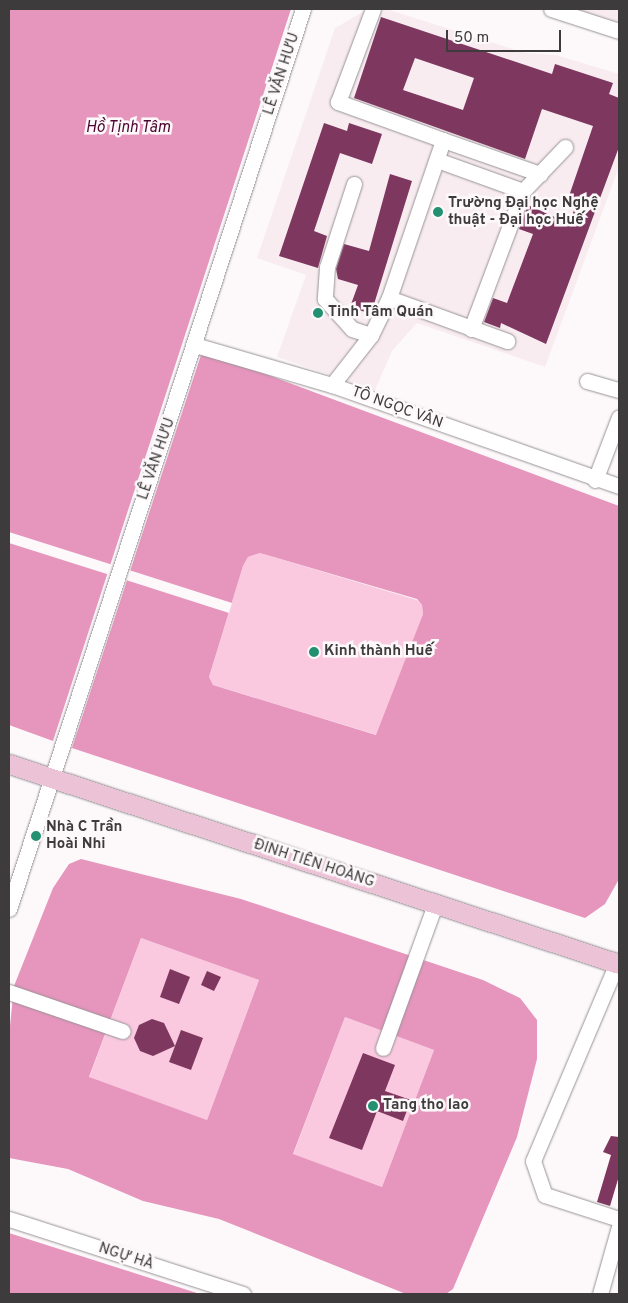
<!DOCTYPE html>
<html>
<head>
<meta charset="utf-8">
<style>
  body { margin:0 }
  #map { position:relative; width:628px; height:1303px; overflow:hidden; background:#fdf9fb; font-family:Overpass,sans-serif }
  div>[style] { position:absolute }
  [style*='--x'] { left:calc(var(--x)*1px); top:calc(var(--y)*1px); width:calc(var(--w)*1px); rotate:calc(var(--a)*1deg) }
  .built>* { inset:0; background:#f8ecf1 }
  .green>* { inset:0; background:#fac9e0 }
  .water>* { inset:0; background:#e695bd }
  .pier>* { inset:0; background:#fdf9fb }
  .building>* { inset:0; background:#7e375e }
  .roads { filter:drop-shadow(0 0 1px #979395) drop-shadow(0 0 1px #979395) }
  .minor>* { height:15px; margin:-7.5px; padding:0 7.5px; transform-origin:7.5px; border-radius:7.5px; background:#fff }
  .major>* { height:19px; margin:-9.5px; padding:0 9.5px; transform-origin:9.5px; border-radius:9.5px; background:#ecc2d7 }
  .dots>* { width:14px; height:14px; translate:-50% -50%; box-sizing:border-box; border:2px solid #fdf9fb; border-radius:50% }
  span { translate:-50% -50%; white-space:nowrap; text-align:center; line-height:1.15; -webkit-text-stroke:5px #fdf9fb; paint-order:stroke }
  .street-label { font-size:15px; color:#3d3b3c }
  .poi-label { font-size:15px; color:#3d3b3c; font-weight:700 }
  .left { translate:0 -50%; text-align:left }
  .water-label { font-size:16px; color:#4e0633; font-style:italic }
  .frame { position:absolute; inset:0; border:10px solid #3d3b3c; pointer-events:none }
  .scale { position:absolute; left:446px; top:30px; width:115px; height:22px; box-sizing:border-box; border:2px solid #3d3b3c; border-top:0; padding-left:6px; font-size:15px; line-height:18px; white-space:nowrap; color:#3d3b3c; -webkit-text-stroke:4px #fdf9fb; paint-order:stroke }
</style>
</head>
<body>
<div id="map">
  <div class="built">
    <div style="clip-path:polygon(368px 9px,386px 9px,525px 53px,556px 55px,619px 74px,619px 167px,545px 367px,417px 323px,392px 351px,375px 390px,277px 357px,306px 275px,257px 258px,335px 28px)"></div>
    <div style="clip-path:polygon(574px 9px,619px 9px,619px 24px)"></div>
  </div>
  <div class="green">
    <div style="clip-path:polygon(260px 553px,417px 600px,422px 605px,423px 614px,377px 735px,213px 685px,209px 677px,243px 566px,248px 557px)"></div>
    <div style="clip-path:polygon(141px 938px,259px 980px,207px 1120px,89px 1078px)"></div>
    <div style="clip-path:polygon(345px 1017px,434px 1050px,382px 1187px,293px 1155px)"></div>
  </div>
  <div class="water">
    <div style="clip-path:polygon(9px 9px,291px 9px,53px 741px,9px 725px)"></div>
    <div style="clip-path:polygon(evenodd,201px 355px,252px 369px,619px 506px,619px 879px,605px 904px,585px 918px,72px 748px,201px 355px,260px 553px,417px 599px,422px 605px,423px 614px,376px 735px,213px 685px,209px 677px,243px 566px,248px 557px,260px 553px)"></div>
    <div style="clip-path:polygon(evenodd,81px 859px,241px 899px,483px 980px,520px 998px,537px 1020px,537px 1059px,517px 1137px,453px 1289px,446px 1294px,406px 1294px,219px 1219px,143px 1201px,68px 1169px,9px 1158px,9px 1036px,14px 986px,53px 888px,69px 864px,81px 859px,141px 938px,259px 980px,207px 1120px,89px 1077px,141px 938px,81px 859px,345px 1017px,434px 1050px,382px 1187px,293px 1154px,345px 1017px)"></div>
    <div style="clip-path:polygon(9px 1233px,200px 1294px,9px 1294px)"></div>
  </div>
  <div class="pier">
    <div style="clip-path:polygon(9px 532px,113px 565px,110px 575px,9px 543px)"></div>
    <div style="clip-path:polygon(129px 570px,232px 603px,229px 613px,126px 580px)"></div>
  </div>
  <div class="building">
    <div style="clip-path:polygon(evenodd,381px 17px,552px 74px,555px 64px,613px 83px,609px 94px,619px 98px,619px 147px,546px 344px,501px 323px,500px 328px,484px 322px,493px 298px,507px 303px,533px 234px,519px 229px,528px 205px,570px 224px,577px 199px,569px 196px,593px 126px,542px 109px,525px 159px,354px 98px,381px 17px,415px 58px,474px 78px,463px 110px,403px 90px,415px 58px)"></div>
    <div style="clip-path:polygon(324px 123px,347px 131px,349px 123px,382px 134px,372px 164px,340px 153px,314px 231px,327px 236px,318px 268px,279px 256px)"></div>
    <div style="clip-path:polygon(390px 174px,412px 181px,371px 314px,350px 307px,358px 285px,338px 279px,336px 269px,344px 244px,369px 251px)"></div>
    <div style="clip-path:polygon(170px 969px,190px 977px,179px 1004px,160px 997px)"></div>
    <div style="clip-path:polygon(207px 971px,221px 977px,214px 991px,201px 985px)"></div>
    <div style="clip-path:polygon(152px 1019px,164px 1023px,175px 1046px,153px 1056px,140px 1051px,134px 1038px,139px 1025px)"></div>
    <div style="clip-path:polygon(181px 1030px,203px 1038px,191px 1070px,169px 1062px)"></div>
    <div style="clip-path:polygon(363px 1053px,395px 1065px,385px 1091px,411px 1100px,403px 1121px,377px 1111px,362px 1150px,329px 1138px)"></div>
    <div style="clip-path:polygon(611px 1136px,619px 1137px,619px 1176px,610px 1206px,597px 1202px,611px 1155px,603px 1152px)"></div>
  </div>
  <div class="roads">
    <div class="minor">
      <div style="--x:551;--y:9;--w:71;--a:17.9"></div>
      <div style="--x:443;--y:140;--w:103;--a:19.3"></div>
      <div style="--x:437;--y:160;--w:91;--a:19.8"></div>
      <div style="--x:354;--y:184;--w:87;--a:108"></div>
      <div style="--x:327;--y:267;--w:32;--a:94"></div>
      <div style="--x:325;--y:299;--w:40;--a:48"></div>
      <div style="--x:352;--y:329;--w:20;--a:18"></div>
      <div style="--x:389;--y:298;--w:126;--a:20"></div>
      <div style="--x:471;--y:329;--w:147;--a:-69.4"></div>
      <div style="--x:523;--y:191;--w:61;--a:-46.3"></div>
      <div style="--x:195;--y:345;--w:143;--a:16.3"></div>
      <div style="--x:332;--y:385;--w:304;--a:19.4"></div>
      <div style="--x:587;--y:381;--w:33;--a:16"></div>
      <div style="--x:332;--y:385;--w:63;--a:-52"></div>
      <div style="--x:371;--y:335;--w:41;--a:-64.1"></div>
      <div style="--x:389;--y:298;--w:167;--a:-71.1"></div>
      <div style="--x:443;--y:140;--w:112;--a:-160.1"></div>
      <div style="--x:338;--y:102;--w:99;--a:-69.4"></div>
      <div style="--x:595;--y:480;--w:67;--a:-69.1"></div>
      <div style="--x:9;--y:909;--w:947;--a:-71.91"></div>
      <div style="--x:617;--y:963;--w:215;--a:113"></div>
      <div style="--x:533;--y:1161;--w:36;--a:71"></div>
      <div style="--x:545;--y:1195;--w:78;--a:18"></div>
      <div style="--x:9;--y:992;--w:120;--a:19"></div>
      <div style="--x:383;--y:1048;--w:153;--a:-70.1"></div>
      <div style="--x:9;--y:1219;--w:246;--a:17.8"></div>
      <div style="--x:600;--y:1294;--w:70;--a:-74.2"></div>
    </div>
    <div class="major">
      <div style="--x:9;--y:764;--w:642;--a:18.15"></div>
    </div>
  </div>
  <div class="dots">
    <div style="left:438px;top:212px;background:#239171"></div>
    <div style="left:318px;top:313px;background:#239171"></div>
    <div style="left:314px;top:652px;background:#239171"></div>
    <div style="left:36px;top:836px;background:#239171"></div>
    <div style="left:373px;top:1106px;background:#239171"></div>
  </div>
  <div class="street-label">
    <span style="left:282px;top:74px;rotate:-72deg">LÊ VĂN HƯU</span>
    <span style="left:397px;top:408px;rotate:20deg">TÔ NGỌC VÂN</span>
    <span style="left:157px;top:459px;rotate:-71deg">LÊ VĂN HƯU</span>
    <span style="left:314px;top:864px;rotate:18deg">ĐINH TIÊN HOÀNG</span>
    <span style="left:126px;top:1257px;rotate:18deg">NGỰ HÀ</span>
  </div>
  <div class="poi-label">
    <span class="left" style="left:448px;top:212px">Trường Đại học Nghệ<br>thuật - Đại học Huế</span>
    <span class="left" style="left:328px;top:313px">Tinh Tâm Quán</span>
    <span class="left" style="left:324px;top:652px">Kinh thành Huế</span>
    <span class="left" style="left:46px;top:836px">Nhà C Trần<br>Hoài Nhi</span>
    <span class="left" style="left:383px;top:1106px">Tang tho lao</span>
  </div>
  <div class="water-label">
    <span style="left:128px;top:128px">Hồ Tịnh Tâm</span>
  </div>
  <div class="frame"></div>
  <div class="scale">50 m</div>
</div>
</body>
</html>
